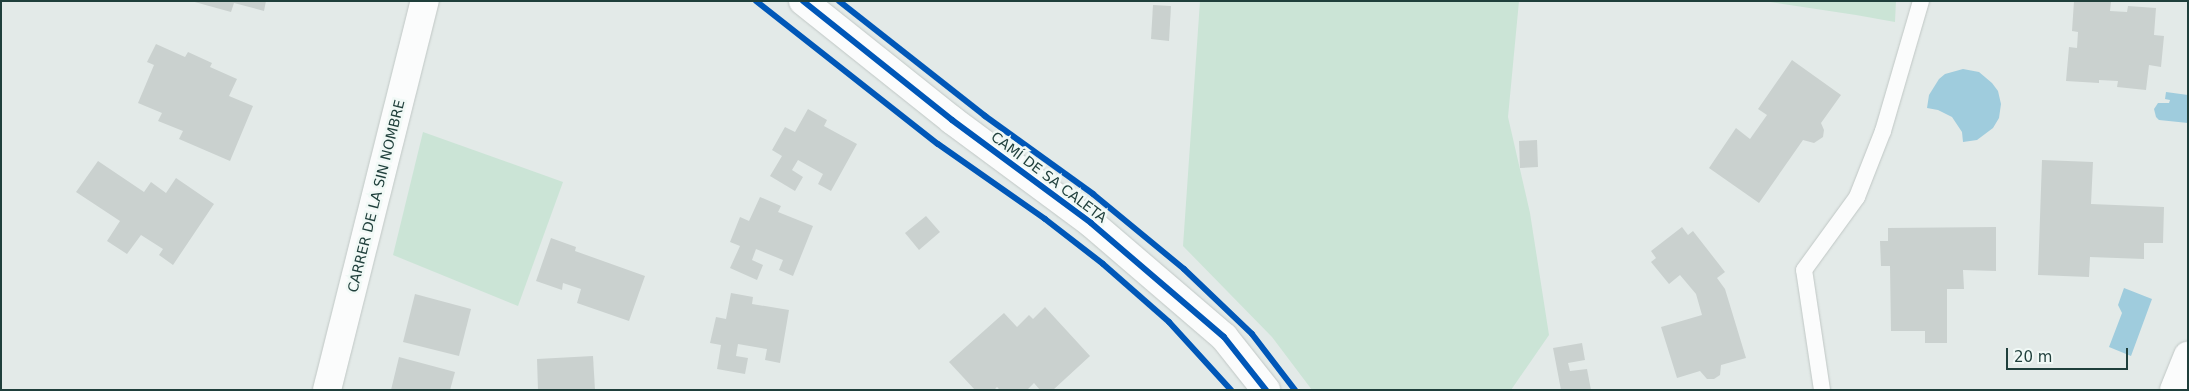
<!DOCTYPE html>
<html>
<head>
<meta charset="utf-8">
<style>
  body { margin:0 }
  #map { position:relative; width:2189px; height:391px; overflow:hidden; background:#e3eae8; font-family:"DejaVu Sans",sans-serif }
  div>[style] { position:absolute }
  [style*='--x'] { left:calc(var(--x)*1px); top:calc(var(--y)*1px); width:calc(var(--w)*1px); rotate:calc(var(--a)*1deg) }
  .green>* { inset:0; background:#cbe4d6 }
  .water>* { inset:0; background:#9fccdd }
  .building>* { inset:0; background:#cad1cf }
  .roads { filter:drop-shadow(0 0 1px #c0c7c5) drop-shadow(0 0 1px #c0c7c5) }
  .lane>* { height:16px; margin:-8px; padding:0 8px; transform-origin:8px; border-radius:8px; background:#fbfcfc }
  .street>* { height:28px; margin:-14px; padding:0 14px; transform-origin:14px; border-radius:14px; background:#fbfcfc }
  .cycleway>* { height:6px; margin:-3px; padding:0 3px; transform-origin:3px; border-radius:3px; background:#0057b8 }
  span { translate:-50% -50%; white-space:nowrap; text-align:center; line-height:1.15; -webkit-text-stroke:5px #f1f9f6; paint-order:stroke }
  .street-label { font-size:14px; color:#1f3f3b }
  .frame { position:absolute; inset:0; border:2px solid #1f3f3b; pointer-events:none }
  .scale { position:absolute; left:2006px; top:348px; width:122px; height:22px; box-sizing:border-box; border:2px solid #1f3f3b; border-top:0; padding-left:6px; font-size:15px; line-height:18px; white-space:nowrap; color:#1f3f3b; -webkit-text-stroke:4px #f1f9f6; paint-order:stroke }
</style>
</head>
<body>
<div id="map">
  <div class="green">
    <div style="clip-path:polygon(1200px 1px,1519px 1px,1508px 117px,1530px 213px,1549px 335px,1511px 390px,1312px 390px,1272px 337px,1183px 246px)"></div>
    <div style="clip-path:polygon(1764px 1px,1896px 1px,1895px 22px,1856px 15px)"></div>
    <div style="clip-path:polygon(423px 132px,563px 182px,518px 306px,393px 255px)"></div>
  </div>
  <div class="water">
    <div style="clip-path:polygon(1963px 69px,1979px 72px,1992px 83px,1998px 91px,2001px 104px,1999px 118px,1993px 128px,1977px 140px,1963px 142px,1962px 132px,1952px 117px,1938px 110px,1927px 108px,1929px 95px,1939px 79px,1945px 74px)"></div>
    <div style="clip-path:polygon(2166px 92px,2188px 95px,2188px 123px,2159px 120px,2156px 117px,2154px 109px,2158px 103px,2169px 103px,2170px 100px,2165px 99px)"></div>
    <div style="clip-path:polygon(2124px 288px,2152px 299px,2131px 356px,2109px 347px,2122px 313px,2118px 305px)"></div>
  </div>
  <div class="building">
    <div style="clip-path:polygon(191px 1px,266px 1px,264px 11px,234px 3px,231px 12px)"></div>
    <div style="clip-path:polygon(2074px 1px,2111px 2px,2110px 11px,2127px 12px,2128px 6px,2156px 8px,2154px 35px,2164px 36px,2161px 67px,2149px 65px,2146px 90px,2117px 87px,2118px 81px,2099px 80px,2099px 83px,2066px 81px,2069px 47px,2077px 48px,2078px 32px,2072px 31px)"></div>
    <div style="clip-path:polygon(1153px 5px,1171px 6px,1169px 41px,1151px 39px)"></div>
    <div style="clip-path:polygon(156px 44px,185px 57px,188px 52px,212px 63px,210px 67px,237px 79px,229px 96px,253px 106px,230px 161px,179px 139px,183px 131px,158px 121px,162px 113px,138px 103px,154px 65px,147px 62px)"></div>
    <div style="clip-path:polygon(1792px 60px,1841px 95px,1821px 123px,1824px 130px,1823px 137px,1814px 143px,1803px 140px,1759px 203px,1709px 168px,1736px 128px,1750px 139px,1767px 115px,1758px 109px)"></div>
    <div style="clip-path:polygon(808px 109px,827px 120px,824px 126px,857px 144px,831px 191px,818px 184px,823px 174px,798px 160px,792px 170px,803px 177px,795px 191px,770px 176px,782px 156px,772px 150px,785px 127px,795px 132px)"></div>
    <div style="clip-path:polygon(1537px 140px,1538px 167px,1520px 168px,1519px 141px)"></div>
    <div style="clip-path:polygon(2042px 160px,2093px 162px,2091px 204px,2164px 207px,2163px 243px,2144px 243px,2144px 259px,2090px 257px,2089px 277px,2038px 275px)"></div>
    <div style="clip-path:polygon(98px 161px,144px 192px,151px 182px,166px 193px,176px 178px,214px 204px,173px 265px,159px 255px,163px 249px,141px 235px,127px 254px,107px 241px,120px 221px,76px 192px)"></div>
    <div style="clip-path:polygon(760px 197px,781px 206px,778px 212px,813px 226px,793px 276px,779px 270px,783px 260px,756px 249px,752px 260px,763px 265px,757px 280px,730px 268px,740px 246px,730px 242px,740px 217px,749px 221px)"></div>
    <div style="clip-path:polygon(926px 216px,940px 232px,919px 250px,905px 233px)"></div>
    <div style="clip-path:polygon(1682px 227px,1688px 235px,1693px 231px,1725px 272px,1717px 278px,1725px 289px,1746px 358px,1721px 365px,1720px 375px,1714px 379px,1707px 379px,1700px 371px,1677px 378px,1661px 327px,1702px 315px,1696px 294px,1680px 275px,1669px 284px,1651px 262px,1656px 258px,1651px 251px)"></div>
    <div style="clip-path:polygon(1996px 227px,1996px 271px,1963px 270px,1964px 289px,1947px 289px,1947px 343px,1925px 343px,1925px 331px,1891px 331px,1890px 266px,1881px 266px,1880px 241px,1888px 241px,1888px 228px)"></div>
    <div style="clip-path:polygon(551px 238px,576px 247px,575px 251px,645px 276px,629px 321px,577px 303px,581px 289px,563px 283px,562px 290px,536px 281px)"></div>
    <div style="clip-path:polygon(731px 293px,753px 297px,752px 304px,789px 310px,780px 363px,765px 360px,767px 349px,738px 344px,736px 356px,748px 358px,745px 374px,717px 369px,721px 345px,710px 343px,716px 317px,726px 319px)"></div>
    <div style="clip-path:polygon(415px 294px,471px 309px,459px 356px,403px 342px)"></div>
    <div style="clip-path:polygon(1045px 307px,1090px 356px,1053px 390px,1040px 390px,1034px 383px,1027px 390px,1000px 390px,997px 387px,994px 390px,975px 390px,949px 362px,1004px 313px,1017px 327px,1029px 315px,1033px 319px)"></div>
    <div style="clip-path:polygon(1582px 343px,1585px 360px,1568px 363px,1570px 371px,1587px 369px,1591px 390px,1561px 390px,1553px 348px)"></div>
    <div style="clip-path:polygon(593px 356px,595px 390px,538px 390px,537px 359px)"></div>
    <div style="clip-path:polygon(399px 357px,455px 372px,450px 390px,391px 390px)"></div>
  </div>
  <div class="roads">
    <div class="lane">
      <div style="--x:1822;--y:390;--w:121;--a:-98.5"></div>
      <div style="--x:1804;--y:270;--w:90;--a:-54"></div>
      <div style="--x:1857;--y:197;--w:71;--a:-68.5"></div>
      <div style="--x:1883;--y:131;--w:135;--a:-73.7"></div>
    </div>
    <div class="street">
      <div style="--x:803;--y:1;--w:191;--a:38.6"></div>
      <div style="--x:952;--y:120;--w:173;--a:36.5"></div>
      <div style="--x:1091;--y:223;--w:175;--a:40.6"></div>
      <div style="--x:1224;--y:337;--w:68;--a:51.6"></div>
      <div style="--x:327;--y:390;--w:401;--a:-75.9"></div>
      <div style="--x:2174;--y:390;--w:37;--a:-68"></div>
    </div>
  </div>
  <div class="cycleway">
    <div style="--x:756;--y:1;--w:231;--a:38.2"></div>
    <div style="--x:938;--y:144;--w:131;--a:35"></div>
    <div style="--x:1045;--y:219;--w:73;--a:37.8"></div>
    <div style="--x:1103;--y:264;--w:88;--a:41.3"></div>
    <div style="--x:1169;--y:322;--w:92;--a:47.6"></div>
    <div style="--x:803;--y:1;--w:191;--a:38.6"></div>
    <div style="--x:952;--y:120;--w:173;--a:36.5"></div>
    <div style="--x:1091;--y:223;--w:175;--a:40.6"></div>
    <div style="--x:1224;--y:337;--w:68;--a:51.6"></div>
    <div style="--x:839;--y:1;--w:186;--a:38.2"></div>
    <div style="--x:985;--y:116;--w:133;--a:35.8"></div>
    <div style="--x:1093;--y:194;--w:118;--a:39.5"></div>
    <div style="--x:1184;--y:269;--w:94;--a:43.7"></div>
    <div style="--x:1252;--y:334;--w:71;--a:52.5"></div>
  </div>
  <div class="street-label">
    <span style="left:1049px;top:177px;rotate:37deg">CAMÍ DE SA CALETA</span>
    <span style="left:376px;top:196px;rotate:-76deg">CARRER DE LA SIN NOMBRE</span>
  </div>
  <div class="frame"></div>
  <div class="scale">20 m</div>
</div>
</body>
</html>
